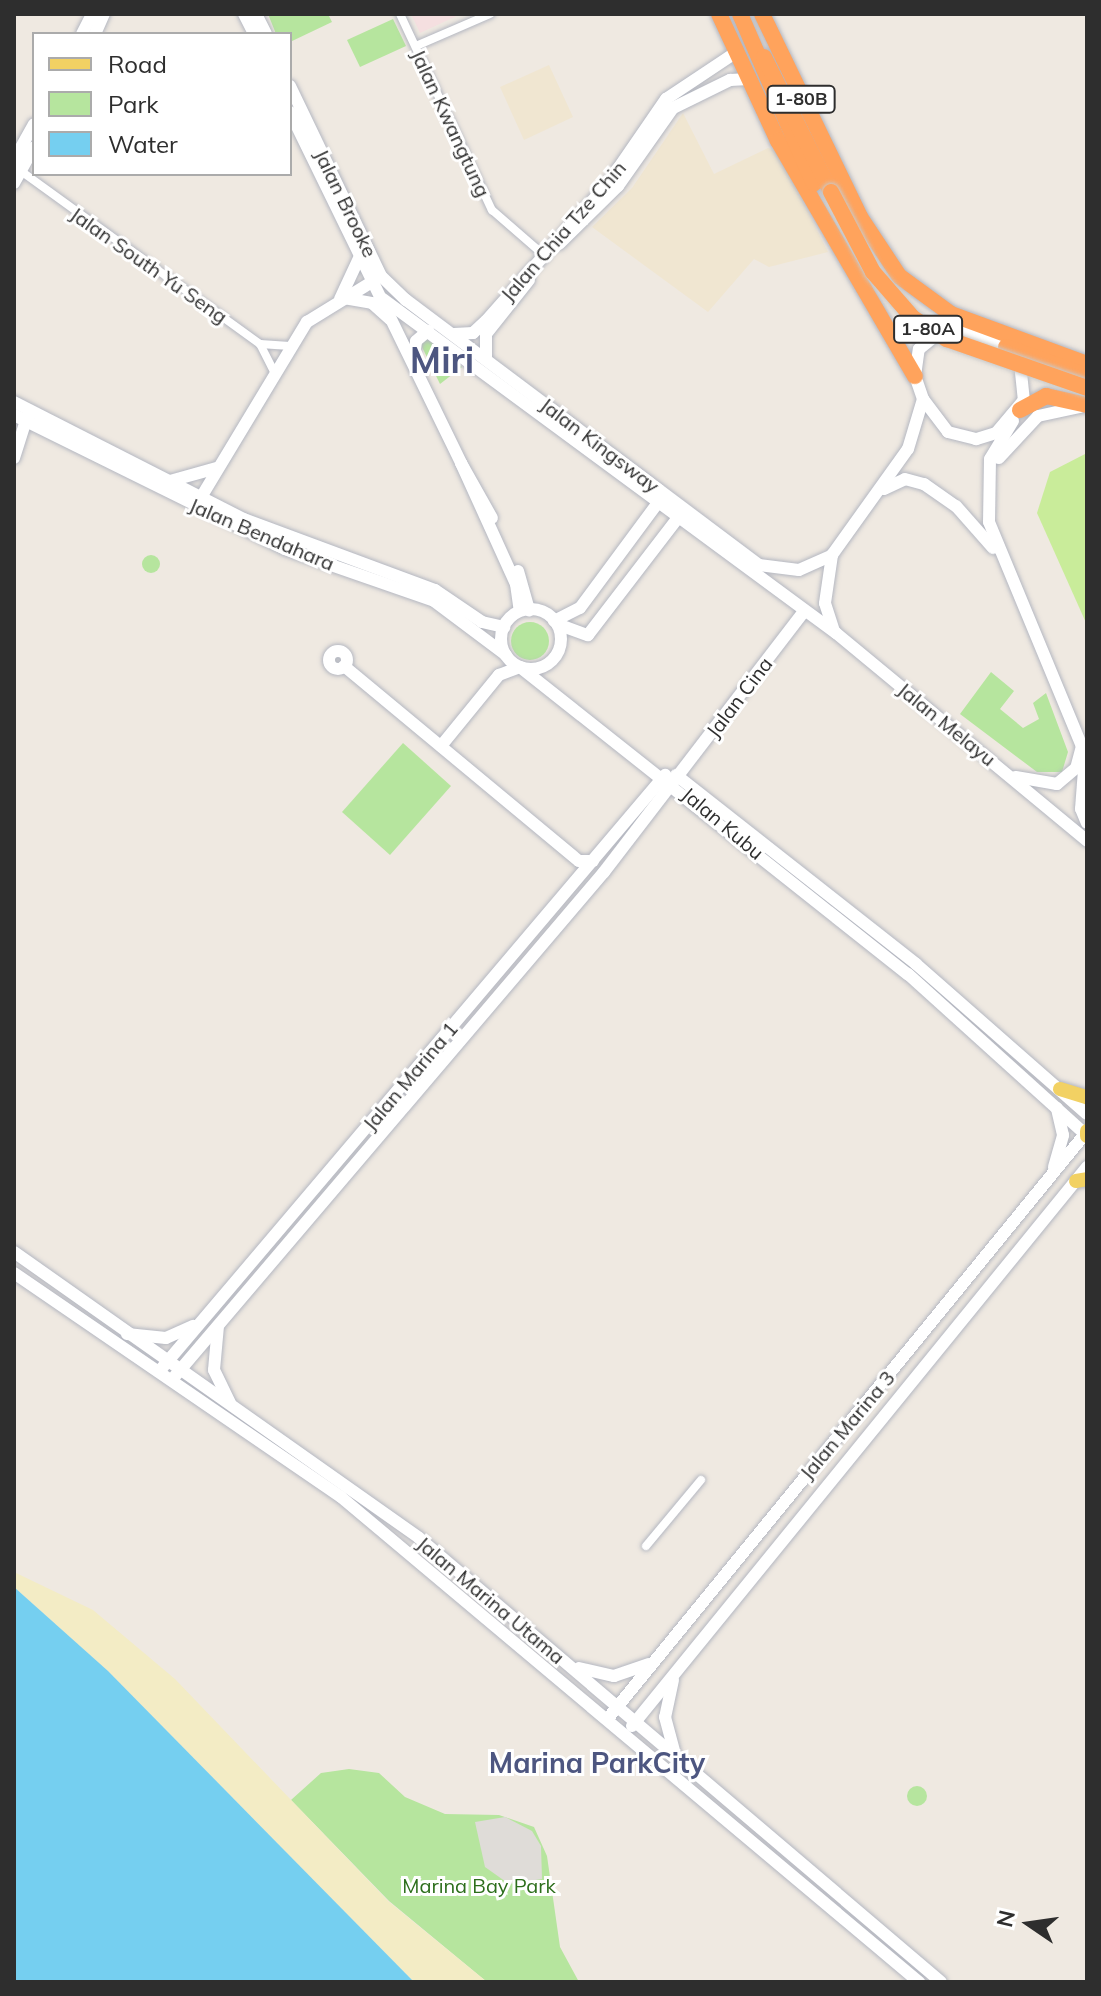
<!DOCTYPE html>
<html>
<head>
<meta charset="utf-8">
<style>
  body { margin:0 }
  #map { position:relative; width:1101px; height:1996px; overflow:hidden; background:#efe9e1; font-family:Mulish,sans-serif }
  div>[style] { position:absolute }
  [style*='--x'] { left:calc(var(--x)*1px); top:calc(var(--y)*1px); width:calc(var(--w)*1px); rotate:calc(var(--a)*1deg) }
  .education>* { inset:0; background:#f0e6d1 }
  .medical>* { inset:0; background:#f5dfe0 }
  .green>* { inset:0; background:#b6e59e }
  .round { border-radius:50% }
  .sand>* { inset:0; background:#f3ecc5 }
  .pitch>* { inset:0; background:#c9ec9a }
  .plaza>* { inset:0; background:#dfdcd8 }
  .water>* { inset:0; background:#75cff0 }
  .roads { filter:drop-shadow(0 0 2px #b4b7c1) drop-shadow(0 0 2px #b4b7c1) }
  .street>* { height:8px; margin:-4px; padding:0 4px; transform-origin:4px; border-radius:4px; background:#fff }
  .secondary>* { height:12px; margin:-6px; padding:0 6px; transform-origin:6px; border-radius:6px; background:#fff }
  .secondary>.ring { margin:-6px; padding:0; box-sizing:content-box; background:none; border:12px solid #fff; border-radius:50% }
  .primary>* { height:14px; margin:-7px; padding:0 7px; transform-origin:7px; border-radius:7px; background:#f2d163 }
  .highway>* { height:16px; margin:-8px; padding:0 8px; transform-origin:8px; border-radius:8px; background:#ffa35c }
  .bridges { filter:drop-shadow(0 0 2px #c9c9c9) drop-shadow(0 0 2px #c9c9c9) }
  .highway-bridge>* { height:16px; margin:-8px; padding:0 8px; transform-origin:8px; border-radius:8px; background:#ffa35c }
  span { translate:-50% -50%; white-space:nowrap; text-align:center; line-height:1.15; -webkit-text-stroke:6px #fff; paint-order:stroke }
  .shield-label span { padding:2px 6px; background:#fff; border:2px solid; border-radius:6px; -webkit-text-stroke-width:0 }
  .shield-label { font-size:18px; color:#2e2e2e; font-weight:700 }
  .street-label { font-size:20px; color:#2e2e2e }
  .park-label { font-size:20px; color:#2c6e1b }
  .district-label { font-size:28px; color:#4d5680; font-weight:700 }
  .town-label { font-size:36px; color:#4d5680; font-weight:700 }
  .frame { position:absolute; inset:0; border:16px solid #2e2e2e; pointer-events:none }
  .legend { position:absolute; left:32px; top:32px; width:260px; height:144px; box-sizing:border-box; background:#fff; border:2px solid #ababab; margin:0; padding:10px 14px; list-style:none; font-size:24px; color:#2e2e2e }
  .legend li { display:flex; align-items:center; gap:16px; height:40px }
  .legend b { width:40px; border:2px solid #ababab }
  .north { position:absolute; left:989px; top:1884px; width:80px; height:80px; -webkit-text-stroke:6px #fff; paint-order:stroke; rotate:283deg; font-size:22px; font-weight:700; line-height:32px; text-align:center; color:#2e2e2e }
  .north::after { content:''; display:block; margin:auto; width:28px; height:36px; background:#2e2e2e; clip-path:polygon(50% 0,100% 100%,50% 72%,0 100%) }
</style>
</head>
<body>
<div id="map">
  <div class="education">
    <div style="clip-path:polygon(549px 65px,573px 117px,524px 140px,500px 87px)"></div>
    <div style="clip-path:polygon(683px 113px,714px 174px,768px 148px,778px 152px,828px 252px,769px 267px,754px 259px,708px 312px,592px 227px,632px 188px)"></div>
  </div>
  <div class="medical">
    <div style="clip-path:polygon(411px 14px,461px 14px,420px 33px)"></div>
  </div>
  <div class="green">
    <div style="clip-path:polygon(268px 14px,328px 14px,332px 22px,290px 42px,290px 34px,276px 34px)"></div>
    <div style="clip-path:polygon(393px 19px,406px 46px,360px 67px,347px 40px)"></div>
    <div style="clip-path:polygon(426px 338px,462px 367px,440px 384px,421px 345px)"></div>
    <div class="round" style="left:142px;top:555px;width:18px;height:18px"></div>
    <div class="round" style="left:511px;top:622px;width:38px;height:38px"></div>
    <div style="clip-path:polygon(991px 672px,1014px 691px,1000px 709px,1023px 728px,1039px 719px,1033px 703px,1046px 693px,1068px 752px,1062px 772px,1037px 772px,960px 714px)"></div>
    <div style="clip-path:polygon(403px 743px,451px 786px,390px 855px,342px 812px)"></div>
    <div style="clip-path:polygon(349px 1769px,379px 1773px,405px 1797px,445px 1814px,499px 1815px,534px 1827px,547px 1856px,560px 1947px,579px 1982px,487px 1982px,389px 1901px,291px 1800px,321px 1773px)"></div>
    <div class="round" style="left:907px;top:1786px;width:20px;height:20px"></div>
  </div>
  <div class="sand">
    <div style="clip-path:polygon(14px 1572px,93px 1610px,175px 1679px,388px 1901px,487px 1982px,414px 1982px,108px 1671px,14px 1587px)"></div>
  </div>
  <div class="pitch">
    <div style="clip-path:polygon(1087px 453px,1087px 625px,1037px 513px,1050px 472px)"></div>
  </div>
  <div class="plaza">
    <div style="clip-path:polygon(505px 1817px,532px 1831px,541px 1846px,542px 1879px,509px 1884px,485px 1867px,475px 1822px)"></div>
  </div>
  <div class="water">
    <div style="clip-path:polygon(14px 1587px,108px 1671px,414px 1982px,14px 1982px)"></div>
  </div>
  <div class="roads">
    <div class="street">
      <div style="--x:400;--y:14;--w:217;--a:64.9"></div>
      <div style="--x:492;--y:210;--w:72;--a:41"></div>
      <div style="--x:416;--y:46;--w:81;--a:-23.4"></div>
      <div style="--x:14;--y:166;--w:304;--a:35.9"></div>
      <div style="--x:260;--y:344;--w:31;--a:63"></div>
      <div style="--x:260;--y:344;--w:30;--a:4"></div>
      <div style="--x:646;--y:1546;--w:86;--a:-50.2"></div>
    </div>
    <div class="secondary">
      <div style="--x:244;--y:14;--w:22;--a:63"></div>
      <div style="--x:256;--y:14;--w:22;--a:63"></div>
      <div style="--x:82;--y:34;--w:22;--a:-63"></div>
      <div style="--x:95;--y:34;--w:22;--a:-66"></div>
      <div style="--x:290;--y:86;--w:211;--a:64.4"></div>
      <div style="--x:381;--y:276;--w:35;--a:44"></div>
      <div style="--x:406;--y:300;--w:441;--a:36.9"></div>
      <div style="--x:759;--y:565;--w:40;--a:7.1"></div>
      <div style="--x:799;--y:570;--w:36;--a:-24"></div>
      <div style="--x:290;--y:112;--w:390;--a:64"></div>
      <div style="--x:461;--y:463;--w:133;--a:65.6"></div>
      <div style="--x:516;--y:584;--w:27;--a:82"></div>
      <div style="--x:14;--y:160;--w:41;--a:-60.9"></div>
      <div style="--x:14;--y:183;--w:41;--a:-60.9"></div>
      <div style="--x:559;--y:244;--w:83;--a:-44.5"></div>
      <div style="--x:618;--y:186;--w:95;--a:-54.8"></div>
      <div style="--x:673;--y:108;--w:64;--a:-26.2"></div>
      <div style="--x:730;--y:80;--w:19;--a:-3"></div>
      <div style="--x:344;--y:298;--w:28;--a:10"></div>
      <div style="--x:372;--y:303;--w:24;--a:42"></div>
      <div style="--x:340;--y:299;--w:45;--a:-65.1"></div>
      <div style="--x:383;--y:299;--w:563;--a:36.4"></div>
      <div style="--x:836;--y:633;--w:326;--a:39.6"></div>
      <div style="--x:949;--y:325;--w:59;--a:20.9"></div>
      <div style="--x:1004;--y:346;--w:23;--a:47"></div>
      <div style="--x:1020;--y:363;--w:37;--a:84"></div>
      <div style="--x:1024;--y:400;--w:43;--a:130.3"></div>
      <div style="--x:996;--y:433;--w:21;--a:163"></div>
      <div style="--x:976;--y:439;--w:29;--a:-166"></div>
      <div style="--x:948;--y:432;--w:41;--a:-127.1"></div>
      <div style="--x:923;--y:399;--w:24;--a:-109"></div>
      <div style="--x:915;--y:376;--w:27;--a:-82"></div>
      <div style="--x:919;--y:349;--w:38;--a:-39"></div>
      <div style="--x:454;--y:334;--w:19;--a:-3"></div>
      <div style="--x:473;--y:333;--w:18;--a:-43"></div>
      <div style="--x:486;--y:321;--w:186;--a:-48.5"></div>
      <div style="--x:609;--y:182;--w:101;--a:-55.5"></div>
      <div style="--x:666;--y:99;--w:83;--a:-33.7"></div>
      <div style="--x:486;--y:359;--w:25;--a:-90"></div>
      <div style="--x:486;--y:334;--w:69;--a:-51.5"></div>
      <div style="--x:413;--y:361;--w:20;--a:-81"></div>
      <div style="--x:416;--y:341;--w:16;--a:-40"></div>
      <div style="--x:14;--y:402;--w:258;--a:27"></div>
      <div style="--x:244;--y:519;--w:204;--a:20.4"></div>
      <div style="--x:435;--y:590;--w:57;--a:34.2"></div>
      <div style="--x:482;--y:622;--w:23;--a:13"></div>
      <div style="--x:14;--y:415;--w:302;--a:26.3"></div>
      <div style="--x:285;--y:549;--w:158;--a:19.2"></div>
      <div style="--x:434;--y:601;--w:90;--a:36.9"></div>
      <div style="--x:1013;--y:421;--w:44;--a:121.2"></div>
      <div style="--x:990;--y:459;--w:63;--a:90.9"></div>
      <div style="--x:989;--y:522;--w:243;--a:67.5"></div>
      <div style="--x:1082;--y:746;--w:23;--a:105"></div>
      <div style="--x:1076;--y:768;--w:25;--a:140"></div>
      <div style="--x:1057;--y:784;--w:42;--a:-170.3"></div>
      <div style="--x:14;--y:458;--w:43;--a:-72.4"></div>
      <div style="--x:999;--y:458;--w:57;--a:-47.1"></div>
      <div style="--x:1038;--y:416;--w:43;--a:-12.1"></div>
      <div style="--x:461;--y:463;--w:63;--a:60.6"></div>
      <div style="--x:170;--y:481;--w:49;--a:-15.5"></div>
      <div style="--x:884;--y:489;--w:23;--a:-25"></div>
      <div style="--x:905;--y:479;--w:20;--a:15"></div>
      <div style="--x:924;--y:484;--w:39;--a:35"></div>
      <div style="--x:956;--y:506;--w:56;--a:48.6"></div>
      <div style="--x:197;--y:504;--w:213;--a:-58.9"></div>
      <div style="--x:307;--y:322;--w:80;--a:-31.7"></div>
      <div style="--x:518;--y:571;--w:41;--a:74.2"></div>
      <div class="ring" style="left:501px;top:609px;width:48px;height:48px"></div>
      <div style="--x:554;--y:621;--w:29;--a:-27"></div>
      <div style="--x:580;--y:608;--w:139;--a:-53.5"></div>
      <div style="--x:557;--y:624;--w:33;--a:20"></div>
      <div style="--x:588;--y:635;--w:156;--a:-52.5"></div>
      <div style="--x:834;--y:631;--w:29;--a:-108"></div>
      <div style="--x:825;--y:603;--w:49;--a:-81.7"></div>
      <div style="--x:832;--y:555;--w:130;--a:-54.4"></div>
      <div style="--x:908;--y:449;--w:52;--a:-73.3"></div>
      <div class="ring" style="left:329px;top:651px;width:6px;height:6px"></div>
      <div style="--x:344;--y:666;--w:305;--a:39.7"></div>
      <div style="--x:579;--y:861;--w:14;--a:0"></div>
      <div style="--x:441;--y:746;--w:92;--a:-50.8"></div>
      <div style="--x:499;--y:675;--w:22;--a:-21"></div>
      <div style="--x:520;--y:667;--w:495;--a:38.4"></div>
      <div style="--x:908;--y:974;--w:239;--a:42.1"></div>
      <div style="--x:1085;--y:1134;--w:753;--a:129.23"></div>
      <div style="--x:1085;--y:757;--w:52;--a:94.4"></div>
      <div style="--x:1081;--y:809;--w:15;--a:67"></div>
      <div style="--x:676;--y:775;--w:305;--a:38.2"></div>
      <div style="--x:916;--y:964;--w:227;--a:41.3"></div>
      <div style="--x:1054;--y:1167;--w:33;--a:-74"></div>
      <div style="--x:1063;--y:1135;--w:28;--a:-103"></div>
      <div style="--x:14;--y:1252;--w:496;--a:35.2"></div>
      <div style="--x:419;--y:1538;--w:685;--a:40.38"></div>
      <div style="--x:14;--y:1273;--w:396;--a:34.4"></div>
      <div style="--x:341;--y:1497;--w:755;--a:40"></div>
      <div style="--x:218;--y:1326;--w:44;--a:95.2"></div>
      <div style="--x:214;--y:1370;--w:37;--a:64"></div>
      <div style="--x:127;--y:1334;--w:39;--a:6"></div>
      <div style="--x:166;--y:1338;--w:30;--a:-24"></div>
      <div style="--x:162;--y:1368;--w:778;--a:-49.69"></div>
      <div style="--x:175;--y:1376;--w:662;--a:-49.6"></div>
      <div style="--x:604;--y:872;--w:329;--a:-52.5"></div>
      <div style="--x:579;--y:1668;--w:36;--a:13"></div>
      <div style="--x:614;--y:1676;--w:37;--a:-19"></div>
      <div style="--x:673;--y:1680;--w:38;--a:102"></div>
      <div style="--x:665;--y:1717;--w:35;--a:75"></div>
      <div style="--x:632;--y:1726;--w:721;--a:-50.86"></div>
    </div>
    <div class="primary">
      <div style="--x:1060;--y:1089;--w:28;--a:17"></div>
      <div style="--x:1087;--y:1131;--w:5;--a:90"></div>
      <div style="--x:1076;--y:1181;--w:11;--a:-10"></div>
    </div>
    <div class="highway">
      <div style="--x:719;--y:14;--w:140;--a:65.1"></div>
      <div style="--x:778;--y:141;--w:272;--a:59.8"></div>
      <div style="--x:740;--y:14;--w:185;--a:66.5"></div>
      <div style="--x:762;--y:14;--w:225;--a:64.2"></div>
      <div style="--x:860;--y:217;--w:71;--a:56.5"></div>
      <div style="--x:899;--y:276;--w:64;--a:36.2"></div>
      <div style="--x:951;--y:314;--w:145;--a:20.2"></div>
      <div style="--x:764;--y:57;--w:151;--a:63.6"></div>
      <div style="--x:1006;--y:347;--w:86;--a:19.7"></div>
      <div style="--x:1020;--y:410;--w:30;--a:-28"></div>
      <div style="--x:1046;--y:396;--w:42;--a:12.4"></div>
    </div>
  </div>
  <div class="bridges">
    <div class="highway-bridge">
      <div style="--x:831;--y:192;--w:90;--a:62.3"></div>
      <div style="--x:873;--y:272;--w:61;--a:49"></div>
      <div style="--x:913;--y:318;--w:40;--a:32"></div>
      <div style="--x:947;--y:339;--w:148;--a:19.3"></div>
    </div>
  </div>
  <div class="shield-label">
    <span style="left:801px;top:99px">1-80B</span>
    <span style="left:928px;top:329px">1-80A</span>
  </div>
  <div class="street-label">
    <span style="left:451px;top:123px;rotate:65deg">Jalan Kwangtung</span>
    <span style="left:346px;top:203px;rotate:64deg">Jalan Brooke</span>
    <span style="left:563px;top:231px;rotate:-49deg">Jalan Chia Tze Chin</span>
    <span style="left:149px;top:265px;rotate:35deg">Jalan South Yu Seng</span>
    <span style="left:600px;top:445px;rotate:37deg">Jalan Kingsway</span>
    <span style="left:262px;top:534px;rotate:23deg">Jalan Bendahara</span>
    <span style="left:739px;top:697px;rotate:-53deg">Jalan Cina</span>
    <span style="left:947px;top:724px;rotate:39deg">Jalan Melayu</span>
    <span style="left:723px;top:823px;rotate:40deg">Jalan Kubu</span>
    <span style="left:410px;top:1076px;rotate:-50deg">Jalan Marina 1</span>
    <span style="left:847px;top:1425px;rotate:-50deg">Jalan Marina 3</span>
    <span style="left:491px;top:1600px;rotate:40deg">Jalan Marina Utama</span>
  </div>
  <div class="park-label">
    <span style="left:479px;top:1885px">Marina Bay Park</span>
  </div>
  <div class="district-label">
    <span style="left:597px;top:1763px">Marina ParkCity</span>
  </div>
  <div class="town-label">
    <span style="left:442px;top:360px">Miri</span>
  </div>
  <div class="frame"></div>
  <ul class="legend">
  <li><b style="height:10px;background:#f2d163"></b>Road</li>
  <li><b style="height:22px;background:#b6e59e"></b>Park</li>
  <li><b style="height:22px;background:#75cff0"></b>Water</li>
  </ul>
  <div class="north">N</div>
</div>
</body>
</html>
